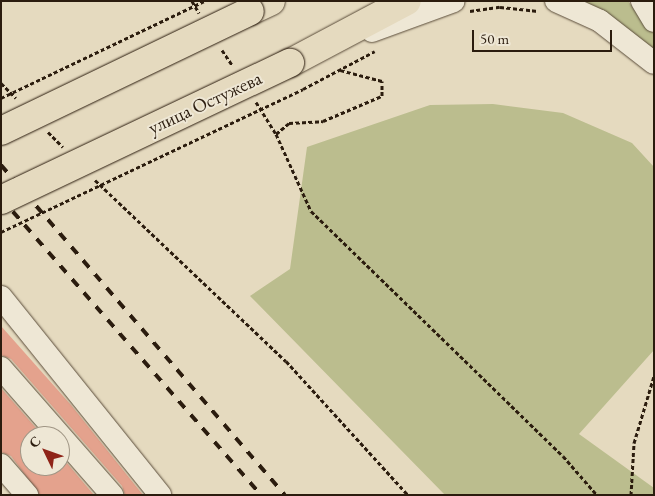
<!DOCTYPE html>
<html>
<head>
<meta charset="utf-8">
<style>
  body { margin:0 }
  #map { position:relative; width:655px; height:496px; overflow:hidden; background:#e5dabf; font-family:"EB Garamond",serif }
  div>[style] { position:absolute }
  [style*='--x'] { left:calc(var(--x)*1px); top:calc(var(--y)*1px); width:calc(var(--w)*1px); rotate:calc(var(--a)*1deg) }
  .green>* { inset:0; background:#bbbd8e }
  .building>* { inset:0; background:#e4a28d }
  .path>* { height:3px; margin-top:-1.5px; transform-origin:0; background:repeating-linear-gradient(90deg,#2b1c0e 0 4px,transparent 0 6.5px) }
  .roads { filter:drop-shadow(0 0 1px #5a4c3a) drop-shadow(0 0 1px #5a4c3a) }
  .minor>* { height:22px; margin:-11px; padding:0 11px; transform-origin:11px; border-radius:11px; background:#eee7d5 }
  .major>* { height:28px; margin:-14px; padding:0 14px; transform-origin:14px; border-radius:14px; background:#e5dabf }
  .rail>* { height:4px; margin-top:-2px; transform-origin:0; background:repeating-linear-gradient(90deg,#2b1c0e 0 9px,transparent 0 18px) }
  .path-bridge>* { height:3px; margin-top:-1.5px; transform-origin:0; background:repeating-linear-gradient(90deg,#2b1c0e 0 4px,transparent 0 6.5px) }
  .bridges { filter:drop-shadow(0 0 1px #2b1c0e) drop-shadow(0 0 1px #2b1c0e) }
  .major-bridge>* { height:28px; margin:-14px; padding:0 14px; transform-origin:14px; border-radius:14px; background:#e5dabf }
  span { translate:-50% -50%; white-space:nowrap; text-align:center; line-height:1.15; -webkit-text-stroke:4px #eee7d5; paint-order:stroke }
  .street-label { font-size:19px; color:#2b1c0e }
  .frame { position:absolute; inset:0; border:2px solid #2b1c0e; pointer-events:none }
  .north { position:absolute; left:20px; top:426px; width:50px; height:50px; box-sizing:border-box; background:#eee7d5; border:1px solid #a09685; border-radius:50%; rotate:312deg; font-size:14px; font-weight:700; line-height:20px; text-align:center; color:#2b1c0e }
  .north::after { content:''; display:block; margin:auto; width:18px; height:22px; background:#8f2418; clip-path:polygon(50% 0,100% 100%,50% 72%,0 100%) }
  .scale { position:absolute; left:472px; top:30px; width:140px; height:22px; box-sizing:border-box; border:2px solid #2b1c0e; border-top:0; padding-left:6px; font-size:15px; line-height:18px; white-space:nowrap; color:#2b1c0e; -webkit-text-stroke:4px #eee7d5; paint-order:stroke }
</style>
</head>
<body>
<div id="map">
  <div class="green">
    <div style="clip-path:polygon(584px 1px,628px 1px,654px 34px,654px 51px)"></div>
    <div style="clip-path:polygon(493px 104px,563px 113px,632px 143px,654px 167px,654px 350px,579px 434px,654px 488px,654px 495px,445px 495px,250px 296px,290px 269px,307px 147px,430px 105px)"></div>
  </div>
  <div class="building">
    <div style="clip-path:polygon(1px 326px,71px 405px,143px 495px,125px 495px,122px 486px,11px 359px,1px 355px)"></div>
    <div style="clip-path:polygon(1px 388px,43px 436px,30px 436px,30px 466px,60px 466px,60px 455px,94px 495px,40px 495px,11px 456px,1px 452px)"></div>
  </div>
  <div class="path">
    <div style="--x:192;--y:1;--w:14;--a:60"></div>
    <div style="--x:470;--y:11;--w:30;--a:-8"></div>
    <div style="--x:500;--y:7;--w:38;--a:6"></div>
    <div style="--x:222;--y:50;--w:18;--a:56"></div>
    <div style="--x:1;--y:83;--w:21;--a:45"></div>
    <div style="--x:303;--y:89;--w:81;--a:-27.8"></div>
    <div style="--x:256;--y:102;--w:38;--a:58"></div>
    <div style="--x:276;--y:134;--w:17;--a:-40"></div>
    <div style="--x:289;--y:123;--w:34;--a:-3"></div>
    <div style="--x:323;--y:121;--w:64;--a:-23"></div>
    <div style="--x:382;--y:96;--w:15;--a:-90"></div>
    <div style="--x:382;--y:81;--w:43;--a:-165.3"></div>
    <div style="--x:48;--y:132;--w:21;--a:45"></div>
    <div style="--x:276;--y:134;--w:85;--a:65.6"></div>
    <div style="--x:311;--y:211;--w:351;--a:44.2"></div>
    <div style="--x:563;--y:456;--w:52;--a:48.9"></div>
    <div style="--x:95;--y:180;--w:263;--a:43.5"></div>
    <div style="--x:286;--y:361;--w:181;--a:47.7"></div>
    <div style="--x:631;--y:495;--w:52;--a:-86.7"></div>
    <div style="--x:634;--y:443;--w:70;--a:-73.4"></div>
  </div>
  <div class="roads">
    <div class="minor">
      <div style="--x:556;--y:1;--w:48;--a:24.4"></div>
      <div style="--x:600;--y:21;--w:68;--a:37.9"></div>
      <div style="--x:642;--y:1;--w:23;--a:59"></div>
      <div style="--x:372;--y:31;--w:87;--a:-20.1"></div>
      <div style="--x:1;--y:297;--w:254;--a:51.2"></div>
      <div style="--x:1;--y:368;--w:169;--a:48.8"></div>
      <div style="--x:1;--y:465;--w:40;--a:49"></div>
    </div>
    <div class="major">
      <div style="--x:250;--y:11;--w:23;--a:-25"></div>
      <div style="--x:290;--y:63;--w:132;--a:-27.9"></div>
    </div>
  </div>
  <div class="rail">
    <div style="--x:1;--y:165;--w:435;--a:49.3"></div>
    <div style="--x:1;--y:198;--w:395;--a:48.8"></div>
  </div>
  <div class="path-bridge">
    <div style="--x:1;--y:98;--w:225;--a:-25.5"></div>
    <div style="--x:1;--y:232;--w:334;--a:-25.3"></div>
  </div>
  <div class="bridges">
    <div class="major-bridge">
      <div style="--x:1;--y:131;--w:276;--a:-25.7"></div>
      <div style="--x:1;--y:200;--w:320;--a:-25.4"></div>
    </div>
  </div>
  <div class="street-label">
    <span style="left:205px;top:103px;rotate:-25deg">улица Остужева</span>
  </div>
  <div class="frame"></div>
  <div class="north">С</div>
  <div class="scale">50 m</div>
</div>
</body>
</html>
